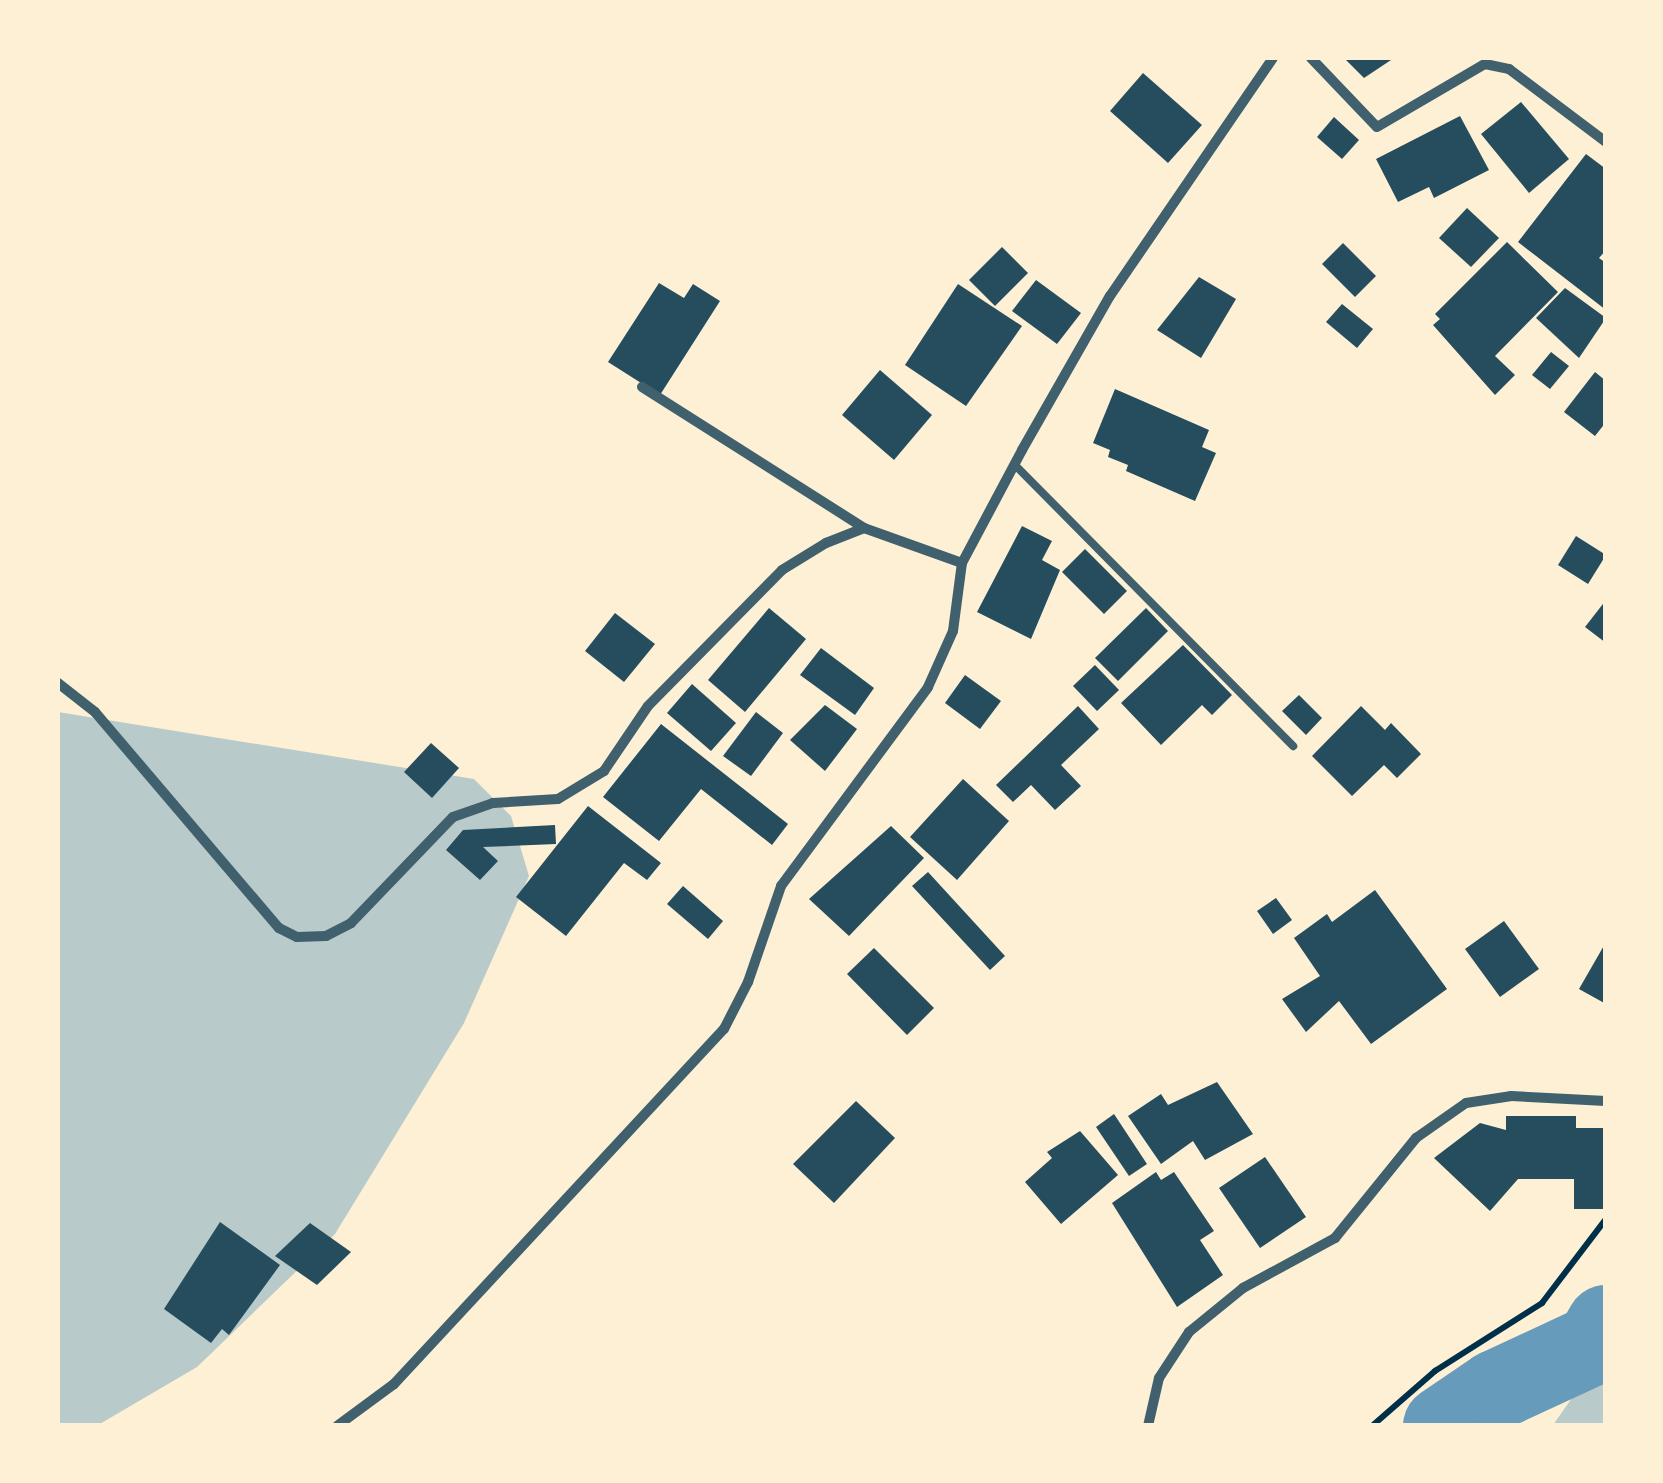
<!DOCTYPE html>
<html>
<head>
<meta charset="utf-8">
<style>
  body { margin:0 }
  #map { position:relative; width:1663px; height:1483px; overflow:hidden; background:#fdf0d5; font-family:"Asap Condensed",sans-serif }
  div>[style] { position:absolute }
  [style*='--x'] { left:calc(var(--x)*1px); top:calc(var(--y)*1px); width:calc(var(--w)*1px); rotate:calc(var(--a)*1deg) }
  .green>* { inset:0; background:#b9caca }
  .river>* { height:80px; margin:-40px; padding:0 40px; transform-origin:40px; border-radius:40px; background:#669bbc }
  .building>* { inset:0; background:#264d5e }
  .path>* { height:6px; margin:-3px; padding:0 3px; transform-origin:3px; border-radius:3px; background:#003049 }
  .service>* { height:8px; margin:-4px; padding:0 4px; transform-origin:4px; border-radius:4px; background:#3f606c }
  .minor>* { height:10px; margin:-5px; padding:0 5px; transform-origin:5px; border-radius:5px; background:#3f606c }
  span { translate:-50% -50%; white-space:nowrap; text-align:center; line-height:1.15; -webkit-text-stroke:10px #fdf0d5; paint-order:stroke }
  .frame { position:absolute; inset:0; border:60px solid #fdf0d5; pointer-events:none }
</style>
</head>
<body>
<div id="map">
  <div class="green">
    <div style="clip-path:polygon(58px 712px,474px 779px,511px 816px,529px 876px,464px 1023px,335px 1234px,197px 1367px,98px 1425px,58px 1425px)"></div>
    <div style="clip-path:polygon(1605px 1351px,1605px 1425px,1553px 1425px)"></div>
  </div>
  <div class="river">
    <div style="--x:1443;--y:1426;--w:64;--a:-34.2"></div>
    <div style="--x:1496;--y:1390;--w:109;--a:-24.9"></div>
    <div style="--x:1595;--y:1344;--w:22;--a:-60"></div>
  </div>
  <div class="building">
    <div style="clip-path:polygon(1344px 58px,1394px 58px,1364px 78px)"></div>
    <div style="clip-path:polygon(1143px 73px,1202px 125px,1168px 163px,1110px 111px)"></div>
    <div style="clip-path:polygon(1521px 102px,1569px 159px,1529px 193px,1481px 134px)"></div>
    <div style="clip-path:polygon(1460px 116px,1489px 170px,1434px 198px,1429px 187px,1398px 202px,1376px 159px)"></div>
    <div style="clip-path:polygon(1334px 117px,1359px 140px,1342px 159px,1317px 137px)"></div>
    <div style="clip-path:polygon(1586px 154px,1606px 169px,1606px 250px,1599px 258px,1606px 263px,1606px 310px,1518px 242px)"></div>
    <div style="clip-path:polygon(1467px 208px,1499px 238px,1471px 267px,1439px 238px)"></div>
    <div style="clip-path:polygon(1507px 242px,1558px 292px,1495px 356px,1515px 375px,1495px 395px,1433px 325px,1440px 319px,1435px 314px)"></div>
    <div style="clip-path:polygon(1343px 243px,1376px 276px,1355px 297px,1322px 264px)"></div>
    <div style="clip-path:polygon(1002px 247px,1028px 273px,995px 306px,969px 280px)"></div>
    <div style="clip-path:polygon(1199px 277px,1236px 299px,1201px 358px,1157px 330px)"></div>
    <div style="clip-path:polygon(1036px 280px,1081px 313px,1057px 344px,1012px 311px)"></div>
    <div style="clip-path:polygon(659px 283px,684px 298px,693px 284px,720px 301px,660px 395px,608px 362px)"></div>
    <div style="clip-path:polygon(958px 284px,1022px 326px,966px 406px,905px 365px)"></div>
    <div style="clip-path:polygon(1565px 288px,1606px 318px,1579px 358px,1536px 318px)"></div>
    <div style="clip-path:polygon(1342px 304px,1373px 329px,1357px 348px,1326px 322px)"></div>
    <div style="clip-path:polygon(1551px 352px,1569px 366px,1550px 389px,1532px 375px)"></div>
    <div style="clip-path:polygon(880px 370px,932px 415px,894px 460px,842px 415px)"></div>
    <div style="clip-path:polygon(1595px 372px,1606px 381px,1606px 422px,1595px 436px,1564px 412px)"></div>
    <div style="clip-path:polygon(1115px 389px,1209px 430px,1202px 447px,1216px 453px,1195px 501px,1126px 471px,1128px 465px,1108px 457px,1110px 450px,1093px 443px)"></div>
    <div style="clip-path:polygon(1022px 526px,1052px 541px,1042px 560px,1060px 570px,1031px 639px,977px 612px)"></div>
    <div style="clip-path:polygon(1576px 536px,1606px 555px,1588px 584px,1558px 565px)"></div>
    <div style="clip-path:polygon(1085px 549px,1127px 591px,1104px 614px,1062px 572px)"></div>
    <div style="clip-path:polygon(1606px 600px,1606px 643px,1585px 627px)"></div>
    <div style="clip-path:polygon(769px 608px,806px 639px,745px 712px,708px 680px)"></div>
    <div style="clip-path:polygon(1146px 608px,1168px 631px,1118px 681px,1095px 658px)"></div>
    <div style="clip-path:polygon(615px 613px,655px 644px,624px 682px,585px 651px)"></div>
    <div style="clip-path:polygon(1183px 645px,1232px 695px,1212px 715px,1202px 705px,1161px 745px,1121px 703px)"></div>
    <div style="clip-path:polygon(821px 648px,874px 688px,855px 715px,800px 675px)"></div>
    <div style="clip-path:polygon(1095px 665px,1119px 690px,1097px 711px,1073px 686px)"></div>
    <div style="clip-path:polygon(965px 675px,1001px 701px,980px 729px,945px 703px)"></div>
    <div style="clip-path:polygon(692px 684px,736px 723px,711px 751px,667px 713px)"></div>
    <div style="clip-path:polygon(1299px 695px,1322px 718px,1306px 735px,1282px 711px)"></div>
    <div style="clip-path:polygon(825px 705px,857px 729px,825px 771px,790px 740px)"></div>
    <div style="clip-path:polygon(1078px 706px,1099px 729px,1061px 765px,1081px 786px,1055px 810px,1031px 785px,1013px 802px,996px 785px)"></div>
    <div style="clip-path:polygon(1361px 706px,1385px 730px,1391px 723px,1421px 754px,1397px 778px,1384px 765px,1352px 796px,1312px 756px)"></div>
    <div style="clip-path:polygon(756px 712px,783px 733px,751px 776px,723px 756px)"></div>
    <div style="clip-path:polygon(661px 724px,788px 824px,772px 845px,701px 789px,659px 841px,603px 797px)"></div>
    <div style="clip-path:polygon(431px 743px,459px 768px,432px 798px,404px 772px)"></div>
    <div style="clip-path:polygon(963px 779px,1009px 821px,957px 880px,910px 837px)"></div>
    <div style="clip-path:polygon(588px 806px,661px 863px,647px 880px,624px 863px,566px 936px,516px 897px)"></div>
    <div style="clip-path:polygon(555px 825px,556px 844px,483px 847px,498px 861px,480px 880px,446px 850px,463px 830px)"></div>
    <div style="clip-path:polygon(891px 826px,924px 858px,849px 936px,809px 899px)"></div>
    <div style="clip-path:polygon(928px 872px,1005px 956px,990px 970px,912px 886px)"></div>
    <div style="clip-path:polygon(683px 886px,723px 921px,708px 939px,667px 904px)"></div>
    <div style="clip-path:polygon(1375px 890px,1447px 989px,1371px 1044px,1339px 1001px,1306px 1032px,1282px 999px,1320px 976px,1294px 938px,1327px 914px,1332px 922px)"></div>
    <div style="clip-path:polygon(1276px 898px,1292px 920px,1273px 934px,1257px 911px)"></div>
    <div style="clip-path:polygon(1504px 921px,1539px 969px,1500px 997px,1465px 949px)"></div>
    <div style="clip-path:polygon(1606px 942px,1606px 1004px,1579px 989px)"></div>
    <div style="clip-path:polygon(874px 948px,934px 1008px,907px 1035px,847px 974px)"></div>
    <div style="clip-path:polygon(1217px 1082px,1253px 1134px,1205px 1160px,1193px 1141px,1161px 1164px,1128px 1116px,1161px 1094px,1168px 1105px)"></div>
    <div style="clip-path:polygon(856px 1101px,895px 1138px,834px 1203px,793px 1164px)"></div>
    <div style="clip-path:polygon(1114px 1114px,1147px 1164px,1129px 1176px,1096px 1127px)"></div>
    <div style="clip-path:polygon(1506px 1116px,1576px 1116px,1576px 1128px,1606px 1128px,1604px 1209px,1574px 1209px,1574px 1179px,1518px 1179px,1490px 1211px,1434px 1158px,1480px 1123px,1506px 1130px)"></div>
    <div style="clip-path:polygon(1080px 1131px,1118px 1175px,1061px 1224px,1025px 1182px,1052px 1158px,1047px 1152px)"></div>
    <div style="clip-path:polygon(1265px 1157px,1306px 1217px,1260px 1248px,1219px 1188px)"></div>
    <div style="clip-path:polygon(1156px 1172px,1161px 1180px,1174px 1172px,1214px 1231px,1200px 1240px,1223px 1275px,1177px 1307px,1112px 1203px)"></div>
    <div style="clip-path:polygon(220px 1222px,280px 1265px,229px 1335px,222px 1329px,211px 1343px,164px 1309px)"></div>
    <div style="clip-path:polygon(310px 1223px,351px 1252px,317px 1285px,275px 1256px)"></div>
  </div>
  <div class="path">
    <div style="--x:1372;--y:1426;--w:84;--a:-41.1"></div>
    <div style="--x:1435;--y:1371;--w:127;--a:-32.4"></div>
    <div style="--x:1542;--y:1303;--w:106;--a:-52.7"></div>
  </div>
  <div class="service">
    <div style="--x:1014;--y:464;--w:397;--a:45.3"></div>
  </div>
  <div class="minor">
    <div style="--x:1311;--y:58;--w:95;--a:46.3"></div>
    <div style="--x:1377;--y:127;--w:125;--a:-30.3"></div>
    <div style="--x:1485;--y:64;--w:25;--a:12"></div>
    <div style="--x:1509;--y:69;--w:121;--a:37"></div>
    <div style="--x:642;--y:387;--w:263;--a:32.4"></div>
    <div style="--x:58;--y:683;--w:47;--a:38.1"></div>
    <div style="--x:95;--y:712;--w:284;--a:49.6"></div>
    <div style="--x:279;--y:928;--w:20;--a:27"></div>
    <div style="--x:297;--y:937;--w:29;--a:-2"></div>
    <div style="--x:326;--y:936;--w:28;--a:-27"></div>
    <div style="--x:351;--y:923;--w:147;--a:-46.1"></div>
    <div style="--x:453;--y:817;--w:42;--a:-19.3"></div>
    <div style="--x:493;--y:803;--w:65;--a:-3.5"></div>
    <div style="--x:558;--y:799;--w:54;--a:-31.3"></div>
    <div style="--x:604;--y:771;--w:78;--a:-55.9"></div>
    <div style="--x:648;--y:706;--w:191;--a:-45.4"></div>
    <div style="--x:782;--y:570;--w:52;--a:-31.5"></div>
    <div style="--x:826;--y:543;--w:41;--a:-21.5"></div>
    <div style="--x:864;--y:528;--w:104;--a:19.7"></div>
    <div style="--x:337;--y:1426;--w:71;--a:-36.4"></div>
    <div style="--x:394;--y:1384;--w:485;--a:-47.1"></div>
    <div style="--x:724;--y:1029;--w:53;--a:-62.9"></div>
    <div style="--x:748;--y:982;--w:102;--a:-71"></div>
    <div style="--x:781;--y:886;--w:247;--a:-53.5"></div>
    <div style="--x:928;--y:687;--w:61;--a:-65.9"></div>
    <div style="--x:953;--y:631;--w:69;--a:-82.5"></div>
    <div style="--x:962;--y:563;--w:128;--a:-62"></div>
    <div style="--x:1022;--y:450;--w:177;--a:-60.3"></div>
    <div style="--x:1110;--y:296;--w:288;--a:-55.6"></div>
    <div style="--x:1148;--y:1426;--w:49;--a:-77.1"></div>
    <div style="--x:1159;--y:1378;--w:55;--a:-56.9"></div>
    <div style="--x:1189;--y:1332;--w:70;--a:-39.2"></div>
    <div style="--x:1243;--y:1288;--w:105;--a:-28.5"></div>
    <div style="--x:1335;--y:1238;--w:129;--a:-51"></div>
    <div style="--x:1416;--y:1138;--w:61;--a:-35"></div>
    <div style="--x:1466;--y:1103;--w:46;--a:-8.8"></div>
    <div style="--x:1511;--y:1096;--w:95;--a:3"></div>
  </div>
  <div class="frame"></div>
</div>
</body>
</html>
